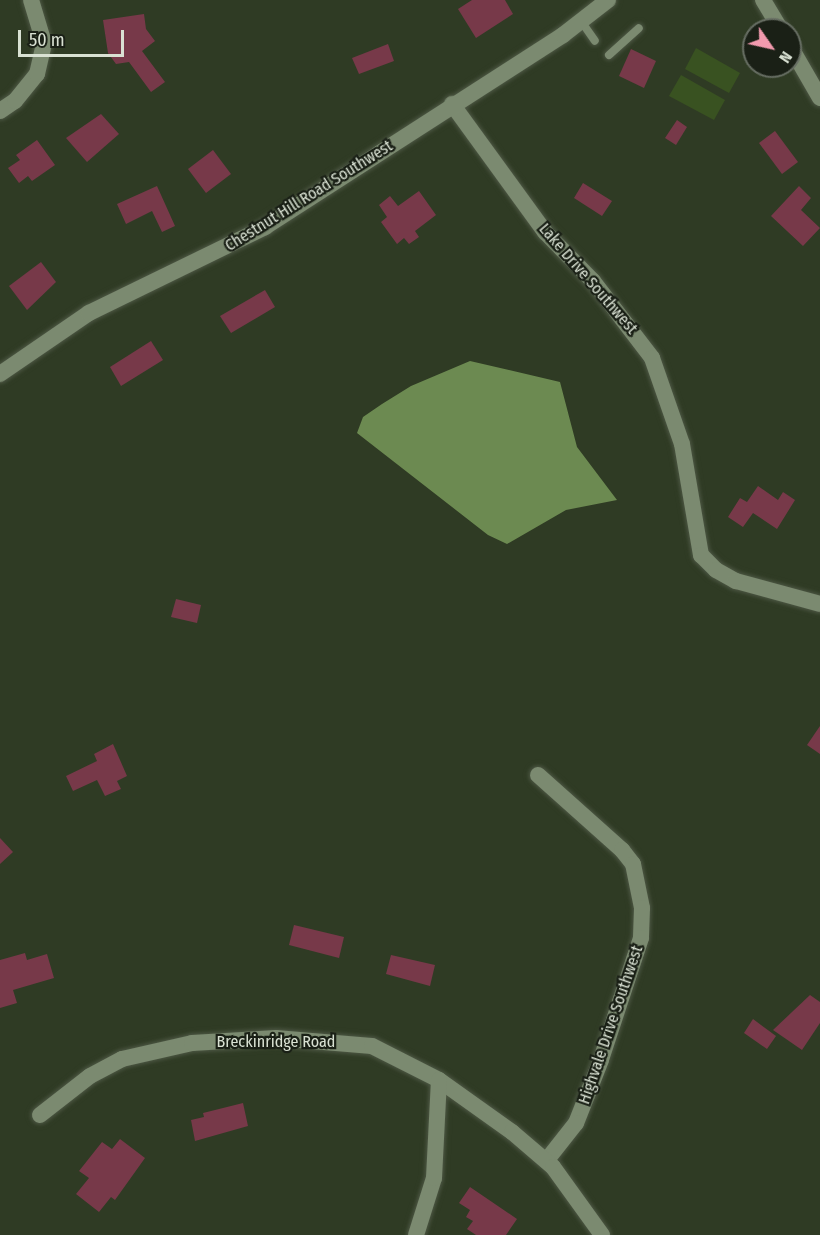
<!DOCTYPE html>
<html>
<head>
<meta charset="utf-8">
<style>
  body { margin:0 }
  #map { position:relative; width:820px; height:1235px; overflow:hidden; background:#2f3b24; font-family:"Fira Sans Condensed",sans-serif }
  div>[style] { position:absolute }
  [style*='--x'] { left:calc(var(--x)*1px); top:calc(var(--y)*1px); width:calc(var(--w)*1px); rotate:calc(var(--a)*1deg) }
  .green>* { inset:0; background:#395221 }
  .water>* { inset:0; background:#6c8a51 }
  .building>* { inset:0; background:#773949 }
  .roads { filter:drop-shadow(0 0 2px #4d5744) drop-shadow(0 0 2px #4d5744) }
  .service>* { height:8px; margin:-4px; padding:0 4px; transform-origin:4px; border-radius:4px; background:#7b8a70 }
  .minor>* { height:16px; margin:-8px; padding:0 8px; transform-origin:8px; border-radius:8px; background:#7b8a70 }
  span { translate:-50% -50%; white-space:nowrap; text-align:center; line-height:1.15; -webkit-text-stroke:4.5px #1a2016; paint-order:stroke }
  .street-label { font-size:16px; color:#d9e1d3 }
  .north { position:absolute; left:742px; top:18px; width:60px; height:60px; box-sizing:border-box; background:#1a2016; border:2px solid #666d62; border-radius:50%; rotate:124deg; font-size:16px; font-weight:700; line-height:24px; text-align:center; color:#d9e1d3 }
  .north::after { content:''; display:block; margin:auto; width:21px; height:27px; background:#f29aae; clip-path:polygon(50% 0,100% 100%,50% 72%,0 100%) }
  .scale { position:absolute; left:18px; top:30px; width:106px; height:27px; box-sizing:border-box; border:3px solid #d9e1d3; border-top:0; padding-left:8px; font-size:18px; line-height:21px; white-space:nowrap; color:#d9e1d3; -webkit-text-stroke:4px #1a2016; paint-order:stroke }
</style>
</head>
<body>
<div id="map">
  <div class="green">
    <div style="clip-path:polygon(696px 48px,740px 73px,729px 93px,685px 69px)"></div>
    <div style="clip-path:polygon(681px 75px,725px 100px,714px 120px,669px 96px)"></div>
  </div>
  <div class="water">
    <div style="clip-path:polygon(470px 361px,560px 382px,577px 447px,617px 500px,566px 510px,507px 544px,488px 535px,357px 433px,363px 417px,382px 404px,411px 386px)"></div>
  </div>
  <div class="building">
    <div style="clip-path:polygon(472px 0,505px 0,513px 14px,476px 38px,458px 9px)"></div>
    <div style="clip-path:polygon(144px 14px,146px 29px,155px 41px,142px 51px,165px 82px,151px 92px,129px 62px,116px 64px,108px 53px,103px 20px)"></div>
    <div style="clip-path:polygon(388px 44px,394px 61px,359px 74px,352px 58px)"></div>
    <div style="clip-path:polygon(631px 49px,656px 61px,644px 88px,619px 76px)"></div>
    <div style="clip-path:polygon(101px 114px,119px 134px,87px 162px,66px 138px)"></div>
    <div style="clip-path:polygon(677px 120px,687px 127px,676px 145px,665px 138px)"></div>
    <div style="clip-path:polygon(775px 131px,798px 162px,782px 174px,759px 143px)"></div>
    <div style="clip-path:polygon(37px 140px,55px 165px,32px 181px,28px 176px,19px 183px,8px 168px,20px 160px,16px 155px)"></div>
    <div style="clip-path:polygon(213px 150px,231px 174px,206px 193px,188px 169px)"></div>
    <div style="clip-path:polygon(583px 183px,612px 201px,602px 216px,574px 198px)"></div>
    <div style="clip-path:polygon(157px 186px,175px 226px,162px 232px,152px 211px,126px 224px,117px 204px)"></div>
    <div style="clip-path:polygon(799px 186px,811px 198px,801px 210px,820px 228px,803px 246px,771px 216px)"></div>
    <div style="clip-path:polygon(419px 191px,436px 215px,415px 231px,419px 237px,409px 244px,404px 238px,397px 244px,381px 222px,387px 217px,379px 205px,390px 196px,398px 206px)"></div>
    <div style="clip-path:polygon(41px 262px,56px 282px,27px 310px,9px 286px)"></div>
    <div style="clip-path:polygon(265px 290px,275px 307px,231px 333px,220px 316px)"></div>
    <div style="clip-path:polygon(151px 341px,163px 360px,121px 386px,110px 367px)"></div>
    <div style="clip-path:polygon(758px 486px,778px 500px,783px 492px,795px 500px,777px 529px,753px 513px,743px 527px,728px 517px,740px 498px,747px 502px)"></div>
    <div style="clip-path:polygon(176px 599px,201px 605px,197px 623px,171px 617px)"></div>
    <div style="clip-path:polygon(820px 726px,820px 754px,807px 745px)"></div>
    <div style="clip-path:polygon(113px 744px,127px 776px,117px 781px,121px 789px,105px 796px,97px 780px,73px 791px,66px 776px,97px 761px,94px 754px)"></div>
    <div style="clip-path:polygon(0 838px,13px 852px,0 864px)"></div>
    <div style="clip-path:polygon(294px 925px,344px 937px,339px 958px,289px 945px)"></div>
    <div style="clip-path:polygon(25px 953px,27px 960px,47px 954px,54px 978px,13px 990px,17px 1003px,0 1008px,0 960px)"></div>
    <div style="clip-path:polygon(391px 955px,435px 965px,430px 986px,386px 974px)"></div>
    <div style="clip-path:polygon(810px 995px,820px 1002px,820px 1023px,802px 1050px,773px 1030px)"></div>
    <div style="clip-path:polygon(753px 1019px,776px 1036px,767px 1049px,744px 1033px)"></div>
    <div style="clip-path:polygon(243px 1103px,248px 1126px,195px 1141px,191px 1120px,204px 1117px,203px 1113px)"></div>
    <div style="clip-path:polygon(120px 1139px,145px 1158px,115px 1200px,111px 1197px,99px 1212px,76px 1194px,89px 1178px,79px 1171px,102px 1142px,112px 1149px)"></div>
    <div style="clip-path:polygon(470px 1187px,517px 1219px,506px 1235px,476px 1235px,467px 1229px,473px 1221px,466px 1217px,470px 1210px,459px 1203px)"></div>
  </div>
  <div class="roads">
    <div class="service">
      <div style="--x:581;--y:21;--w:24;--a:55"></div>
      <div style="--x:609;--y:55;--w:40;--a:-42"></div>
    </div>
    <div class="minor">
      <div style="--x:763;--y:0;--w:35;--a:59"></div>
      <div style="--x:790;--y:46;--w:60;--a:60"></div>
      <div style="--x:452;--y:104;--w:158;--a:54"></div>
      <div style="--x:545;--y:232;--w:69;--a:45.6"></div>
      <div style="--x:593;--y:281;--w:97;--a:52.5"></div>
      <div style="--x:652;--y:358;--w:91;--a:70.8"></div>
      <div style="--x:682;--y:444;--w:113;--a:80.3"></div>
      <div style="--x:701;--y:555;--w:21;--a:45"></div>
      <div style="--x:716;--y:570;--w:23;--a:29"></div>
      <div style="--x:736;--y:581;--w:87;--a:15.3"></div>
      <div style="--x:0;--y:111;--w:18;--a:-34"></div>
      <div style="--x:15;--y:101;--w:35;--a:-51"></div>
      <div style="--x:37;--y:74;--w:32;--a:-77"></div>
      <div style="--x:44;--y:43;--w:45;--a:-106.8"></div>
      <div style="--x:0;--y:374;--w:108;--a:-34.4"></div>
      <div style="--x:89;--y:313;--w:196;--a:-26"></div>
      <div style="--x:265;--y:227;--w:354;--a:-32.8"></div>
      <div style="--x:563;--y:35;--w:57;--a:-37.9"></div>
      <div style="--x:538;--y:775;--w:113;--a:41.8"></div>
      <div style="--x:622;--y:850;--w:18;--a:52"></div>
      <div style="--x:633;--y:864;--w:45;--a:78.4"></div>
      <div style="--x:642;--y:908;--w:30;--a:92"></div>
      <div style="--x:641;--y:938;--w:128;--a:108.2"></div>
      <div style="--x:601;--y:1060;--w:68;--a:111.6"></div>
      <div style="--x:576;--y:1123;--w:48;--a:128.3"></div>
      <div style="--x:40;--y:1115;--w:63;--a:-38"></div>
      <div style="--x:90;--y:1076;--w:36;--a:-28"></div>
      <div style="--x:122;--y:1059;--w:72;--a:-12.9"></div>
      <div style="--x:192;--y:1043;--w:84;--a:-3.4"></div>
      <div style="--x:276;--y:1038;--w:96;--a:4.8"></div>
      <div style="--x:372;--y:1046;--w:75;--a:26.9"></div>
      <div style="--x:439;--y:1080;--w:90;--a:35.5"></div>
      <div style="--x:512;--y:1132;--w:54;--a:40.5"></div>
      <div style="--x:553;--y:1167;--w:84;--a:54.2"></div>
      <div style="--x:416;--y:1235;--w:60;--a:-72.5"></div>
      <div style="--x:434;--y:1178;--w:98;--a:-87.1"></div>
    </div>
  </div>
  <div class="street-label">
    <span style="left:309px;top:196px;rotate:-32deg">Chestnut Hill Road Southwest</span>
    <span style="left:588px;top:279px;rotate:49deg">Lake Drive Southwest</span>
    <span style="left:611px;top:1025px;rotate:-71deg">Highvale Drive Southwest</span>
    <span style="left:276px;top:1042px">Breckinridge Road</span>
  </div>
  <div class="north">N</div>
  <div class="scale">50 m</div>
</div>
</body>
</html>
